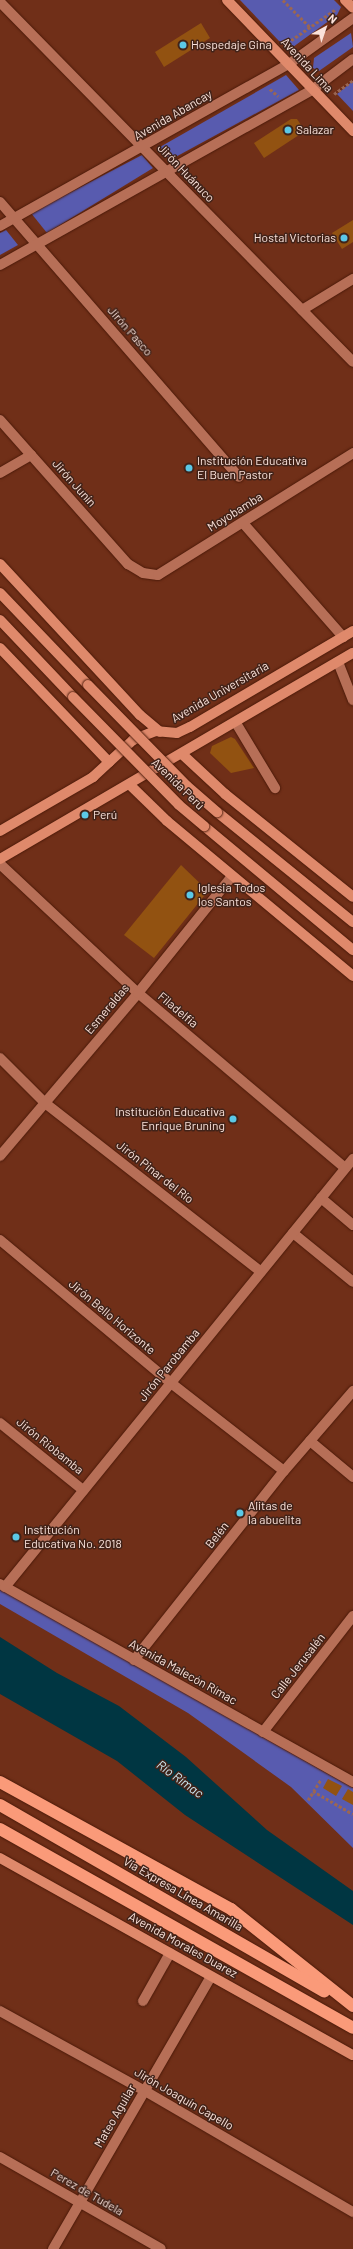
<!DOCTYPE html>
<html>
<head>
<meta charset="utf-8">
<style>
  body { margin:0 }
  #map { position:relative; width:353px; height:2249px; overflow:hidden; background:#702f18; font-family:Barlow,sans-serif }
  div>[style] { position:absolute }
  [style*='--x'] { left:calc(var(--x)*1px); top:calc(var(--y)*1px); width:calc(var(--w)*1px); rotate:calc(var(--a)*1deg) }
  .green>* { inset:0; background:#585baf }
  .water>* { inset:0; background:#003642 }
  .building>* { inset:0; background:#925211 }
  .path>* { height:2.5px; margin-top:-1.25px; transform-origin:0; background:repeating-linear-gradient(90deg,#9a6653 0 3px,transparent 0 5px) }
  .roads { filter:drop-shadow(0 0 1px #4b1a09) drop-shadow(0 0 1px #4b1a09) }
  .minor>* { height:10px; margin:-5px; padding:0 5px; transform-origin:5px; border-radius:5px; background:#b76f57 }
  .major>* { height:10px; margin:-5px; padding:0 5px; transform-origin:5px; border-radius:5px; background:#df896b }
  .highway>* { height:12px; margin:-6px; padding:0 6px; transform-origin:6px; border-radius:6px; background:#fa9a79 }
  .bridges { filter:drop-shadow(0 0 1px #4b1a09) drop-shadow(0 0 1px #4b1a09) }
  .major-bridge>* { height:10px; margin:-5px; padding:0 5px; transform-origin:5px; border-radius:5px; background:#df896b }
  .dots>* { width:11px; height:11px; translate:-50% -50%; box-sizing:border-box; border:2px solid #412319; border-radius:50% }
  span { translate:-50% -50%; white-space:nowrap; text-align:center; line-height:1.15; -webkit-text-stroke:3px #412319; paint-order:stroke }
  .poi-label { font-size:12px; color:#fbe2da }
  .left { translate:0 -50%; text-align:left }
  .right { translate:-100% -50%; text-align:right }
  .street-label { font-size:12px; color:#fbe2da }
  .water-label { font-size:13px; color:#c9e7f0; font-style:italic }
  .north { position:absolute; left:305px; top:8px; width:40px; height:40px; -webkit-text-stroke:3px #412319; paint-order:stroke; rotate:40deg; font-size:11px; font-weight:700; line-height:16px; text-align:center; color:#fbe2da }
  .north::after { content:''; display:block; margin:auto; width:14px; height:18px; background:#fbe2da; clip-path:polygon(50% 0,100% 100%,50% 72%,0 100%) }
</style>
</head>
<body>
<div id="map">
  <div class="green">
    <div style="clip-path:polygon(240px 0,334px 0,341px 7px,337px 15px,293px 47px,279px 41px)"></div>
    <div style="clip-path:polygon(351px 33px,353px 47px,319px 71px,313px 68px,314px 58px)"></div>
    <div style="clip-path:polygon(286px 75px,299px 90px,170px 160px,160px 147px)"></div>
    <div style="clip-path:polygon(353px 81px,353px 111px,337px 94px)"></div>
    <div style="clip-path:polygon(142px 155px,153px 168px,47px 233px,31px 213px)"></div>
    <div style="clip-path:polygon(6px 230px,18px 245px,0 255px,0 233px)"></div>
    <div style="clip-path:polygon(0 1589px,353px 1788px,353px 1848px,291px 1787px,188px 1713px,0 1604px)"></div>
  </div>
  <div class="water">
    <div style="clip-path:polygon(0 1637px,57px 1673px,119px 1706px,186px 1757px,267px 1830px,353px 1891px,353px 1925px,185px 1815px,117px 1761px,0 1694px)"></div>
  </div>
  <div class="building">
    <div style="clip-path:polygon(201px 23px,210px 38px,164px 67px,155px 52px)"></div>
    <div style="clip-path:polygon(291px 119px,297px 119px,305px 131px,264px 158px,254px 143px)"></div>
    <div style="clip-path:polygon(353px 220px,353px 242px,342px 249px,332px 233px)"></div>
    <div style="clip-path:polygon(231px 737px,235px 739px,254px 768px,231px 773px,210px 753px,212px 746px)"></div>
    <div style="clip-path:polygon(181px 865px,208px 891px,154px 958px,124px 935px)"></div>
    <div style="clip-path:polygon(328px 1779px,342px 1786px,336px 1796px,323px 1788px)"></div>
    <div style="clip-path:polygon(348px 1789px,353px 1792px,353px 1805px,342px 1799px)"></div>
  </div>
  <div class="path">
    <div style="--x:283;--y:0;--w:38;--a:45"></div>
    <div style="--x:287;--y:43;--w:60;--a:-34.8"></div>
    <div style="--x:270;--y:89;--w:11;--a:41"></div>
    <div style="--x:334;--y:94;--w:24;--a:-36"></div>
    <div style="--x:313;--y:1791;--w:46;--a:29.9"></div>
    <div style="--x:308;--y:1800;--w:25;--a:-58"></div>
  </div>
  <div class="roads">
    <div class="minor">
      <div style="--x:0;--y:2;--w:504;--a:45.56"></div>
      <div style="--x:0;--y:202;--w:364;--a:49"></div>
      <div style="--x:0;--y:226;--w:331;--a:-29.3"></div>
      <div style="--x:289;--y:64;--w:79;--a:-35.7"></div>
      <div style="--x:0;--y:265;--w:358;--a:-29.3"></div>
      <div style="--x:312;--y:90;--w:51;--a:-37.1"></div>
      <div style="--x:302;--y:310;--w:60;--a:-31.3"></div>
      <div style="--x:0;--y:420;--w:193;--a:48.4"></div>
      <div style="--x:128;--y:564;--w:17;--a:31"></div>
      <div style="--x:143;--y:573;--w:15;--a:8"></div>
      <div style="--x:158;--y:575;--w:230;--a:-32"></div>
      <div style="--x:0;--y:473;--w:36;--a:-30"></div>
      <div style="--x:243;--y:523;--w:152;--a:48.7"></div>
      <div style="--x:338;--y:662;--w:41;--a:68.5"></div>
      <div style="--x:236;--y:723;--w:76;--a:59"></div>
      <div style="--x:0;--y:864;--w:189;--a:43.1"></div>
      <div style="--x:138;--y:993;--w:271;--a:40.2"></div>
      <div style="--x:0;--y:1058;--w:64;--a:45"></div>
      <div style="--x:45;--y:1103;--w:274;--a:38"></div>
      <div style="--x:0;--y:1156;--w:214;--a:-49.7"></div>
      <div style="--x:138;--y:993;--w:150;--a:-51.2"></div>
      <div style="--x:321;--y:1198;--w:42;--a:40.2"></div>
      <div style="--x:293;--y:1233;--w:77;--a:39.2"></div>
      <div style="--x:0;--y:1240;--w:223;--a:39.9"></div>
      <div style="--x:171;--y:1383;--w:143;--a:37.9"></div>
      <div style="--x:0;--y:1423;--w:107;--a:38.9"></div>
      <div style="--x:310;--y:1441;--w:56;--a:39.9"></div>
      <div style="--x:0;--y:1584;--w:405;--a:29.3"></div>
      <div style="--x:5;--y:1587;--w:552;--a:-50.89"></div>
      <div style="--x:134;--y:1660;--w:241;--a:-51.6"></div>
      <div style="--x:284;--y:1471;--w:106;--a:-49.2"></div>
      <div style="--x:263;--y:1732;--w:147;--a:-52.2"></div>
      <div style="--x:143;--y:2001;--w:55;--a:-60.6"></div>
      <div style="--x:0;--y:2011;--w:166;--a:28.9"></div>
      <div style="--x:145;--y:2091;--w:241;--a:30.2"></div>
      <div style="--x:0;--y:2157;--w:185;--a:29.7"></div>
      <div style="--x:53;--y:2249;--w:315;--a:-59.9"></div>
    </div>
    <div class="major">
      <div style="--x:227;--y:0;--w:182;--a:46.1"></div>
      <div style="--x:345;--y:0;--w:11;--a:45"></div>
      <div style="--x:0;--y:564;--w:206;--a:47.2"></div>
      <div style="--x:140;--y:715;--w:26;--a:40"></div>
      <div style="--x:0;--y:593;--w:127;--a:46.3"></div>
      <div style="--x:0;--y:620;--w:106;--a:46.5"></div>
      <div style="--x:0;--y:648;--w:158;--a:46.3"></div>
      <div style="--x:182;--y:754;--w:59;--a:42.9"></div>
      <div style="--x:225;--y:794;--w:164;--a:38.8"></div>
      <div style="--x:130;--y:785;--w:52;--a:44.2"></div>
      <div style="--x:167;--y:821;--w:242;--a:39.8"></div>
      <div style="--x:217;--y:812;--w:175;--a:39"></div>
      <div style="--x:204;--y:826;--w:194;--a:39.8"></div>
      <div style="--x:0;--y:831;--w:108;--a:-30.1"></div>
      <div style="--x:93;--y:777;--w:54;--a:-42.8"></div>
      <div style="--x:133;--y:740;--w:24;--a:-22"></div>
      <div style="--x:155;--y:731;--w:22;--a:5"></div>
      <div style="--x:177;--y:733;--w:14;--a:-25"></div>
      <div style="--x:190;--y:727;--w:189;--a:-30.5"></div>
      <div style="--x:0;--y:859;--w:409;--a:-30.3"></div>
      <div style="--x:0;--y:1858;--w:404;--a:29.2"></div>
    </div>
    <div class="highway">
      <div style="--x:0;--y:1782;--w:264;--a:28.8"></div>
      <div style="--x:231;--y:1909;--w:156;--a:38.5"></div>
      <div style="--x:0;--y:1805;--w:374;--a:29.9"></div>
      <div style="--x:0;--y:1829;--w:405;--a:29.4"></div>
    </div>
  </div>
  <div class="bridges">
    <div class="major-bridge">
      <div style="--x:88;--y:685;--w:141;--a:45.6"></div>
      <div style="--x:187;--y:786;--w:40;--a:41"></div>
      <div style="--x:73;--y:697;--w:151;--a:45.5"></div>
      <div style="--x:179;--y:805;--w:33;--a:40"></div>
    </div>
  </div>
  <div class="dots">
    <div style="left:183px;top:45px;background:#5bc8e6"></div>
    <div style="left:288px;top:130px;background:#5bc8e6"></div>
    <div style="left:344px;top:238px;background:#5bc8e6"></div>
    <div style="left:189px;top:468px;background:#5bc8e6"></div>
    <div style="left:85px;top:815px;background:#5bc8e6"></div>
    <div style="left:190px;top:895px;background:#5bc8e6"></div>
    <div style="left:233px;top:1119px;background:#5bc8e6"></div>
    <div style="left:240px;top:1513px;background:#5bc8e6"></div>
    <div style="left:16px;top:1537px;background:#5bc8e6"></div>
  </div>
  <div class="poi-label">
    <span class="left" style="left:191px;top:45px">Hospedaje Gina</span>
    <span class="left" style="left:296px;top:130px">Salazar</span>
    <span class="right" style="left:336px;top:238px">Hostal Victorias</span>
    <span class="left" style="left:197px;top:468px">Institución Educativa<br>El Buen Pastor</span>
    <span class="left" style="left:93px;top:815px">Perú</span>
    <span class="left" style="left:198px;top:895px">Iglesia Todos<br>los Santos</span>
    <span class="right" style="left:225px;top:1119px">Institución Educativa<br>Enrique Bruning</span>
    <span class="left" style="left:248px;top:1513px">Alitas de<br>la abuelita</span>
    <span class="left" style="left:24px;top:1537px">Institución<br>Educativa No. 2018</span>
  </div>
  <div class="street-label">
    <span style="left:307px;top:65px;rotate:47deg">Avenida Lima</span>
    <span style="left:173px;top:115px;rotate:-30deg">Avenida Abancay</span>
    <span style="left:186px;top:173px;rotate:46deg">Jirón Huánuco</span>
    <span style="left:130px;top:331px;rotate:49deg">Jirón Pasco</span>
    <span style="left:74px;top:483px;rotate:48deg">Jirón Junín</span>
    <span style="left:235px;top:512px;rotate:-32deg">Moyobamba</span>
    <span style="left:220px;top:692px;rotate:-30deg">Avenida Universitaria</span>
    <span style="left:178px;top:784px;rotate:44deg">Avenida Perú</span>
    <span style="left:107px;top:1009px;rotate:-50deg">Esmeraldas</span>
    <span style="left:178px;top:1010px;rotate:40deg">Filadelfia</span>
    <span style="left:155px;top:1172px;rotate:38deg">Jirón Pinar del Río</span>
    <span style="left:112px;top:1317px;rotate:40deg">Jirón Bello Horizonte</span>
    <span style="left:169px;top:1365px;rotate:-51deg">Jirón Parobamba</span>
    <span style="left:50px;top:1446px;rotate:39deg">Jirón Riobamba</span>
    <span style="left:217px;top:1535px;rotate:-52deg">Belén</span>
    <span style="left:298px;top:1666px;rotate:-52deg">Calle Jerusalén</span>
    <span style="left:183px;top:1672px;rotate:29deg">Avenida Malecón Rímac</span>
    <span style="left:183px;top:1894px;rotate:30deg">Vía Expresa Línea Amarilla</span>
    <span style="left:183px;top:1945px;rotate:29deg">Avenida Morales Duarez</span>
    <span style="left:184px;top:2099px;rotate:30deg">Jirón Joaquín Capello</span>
    <span style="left:115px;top:2116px;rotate:-60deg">Mateo Aguilar</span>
    <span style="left:87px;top:2192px;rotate:30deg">Perez de Tudela</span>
  </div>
  <div class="water-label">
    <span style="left:180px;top:1779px;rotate:36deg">Río Rímac</span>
  </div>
  <div class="north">N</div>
</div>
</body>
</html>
